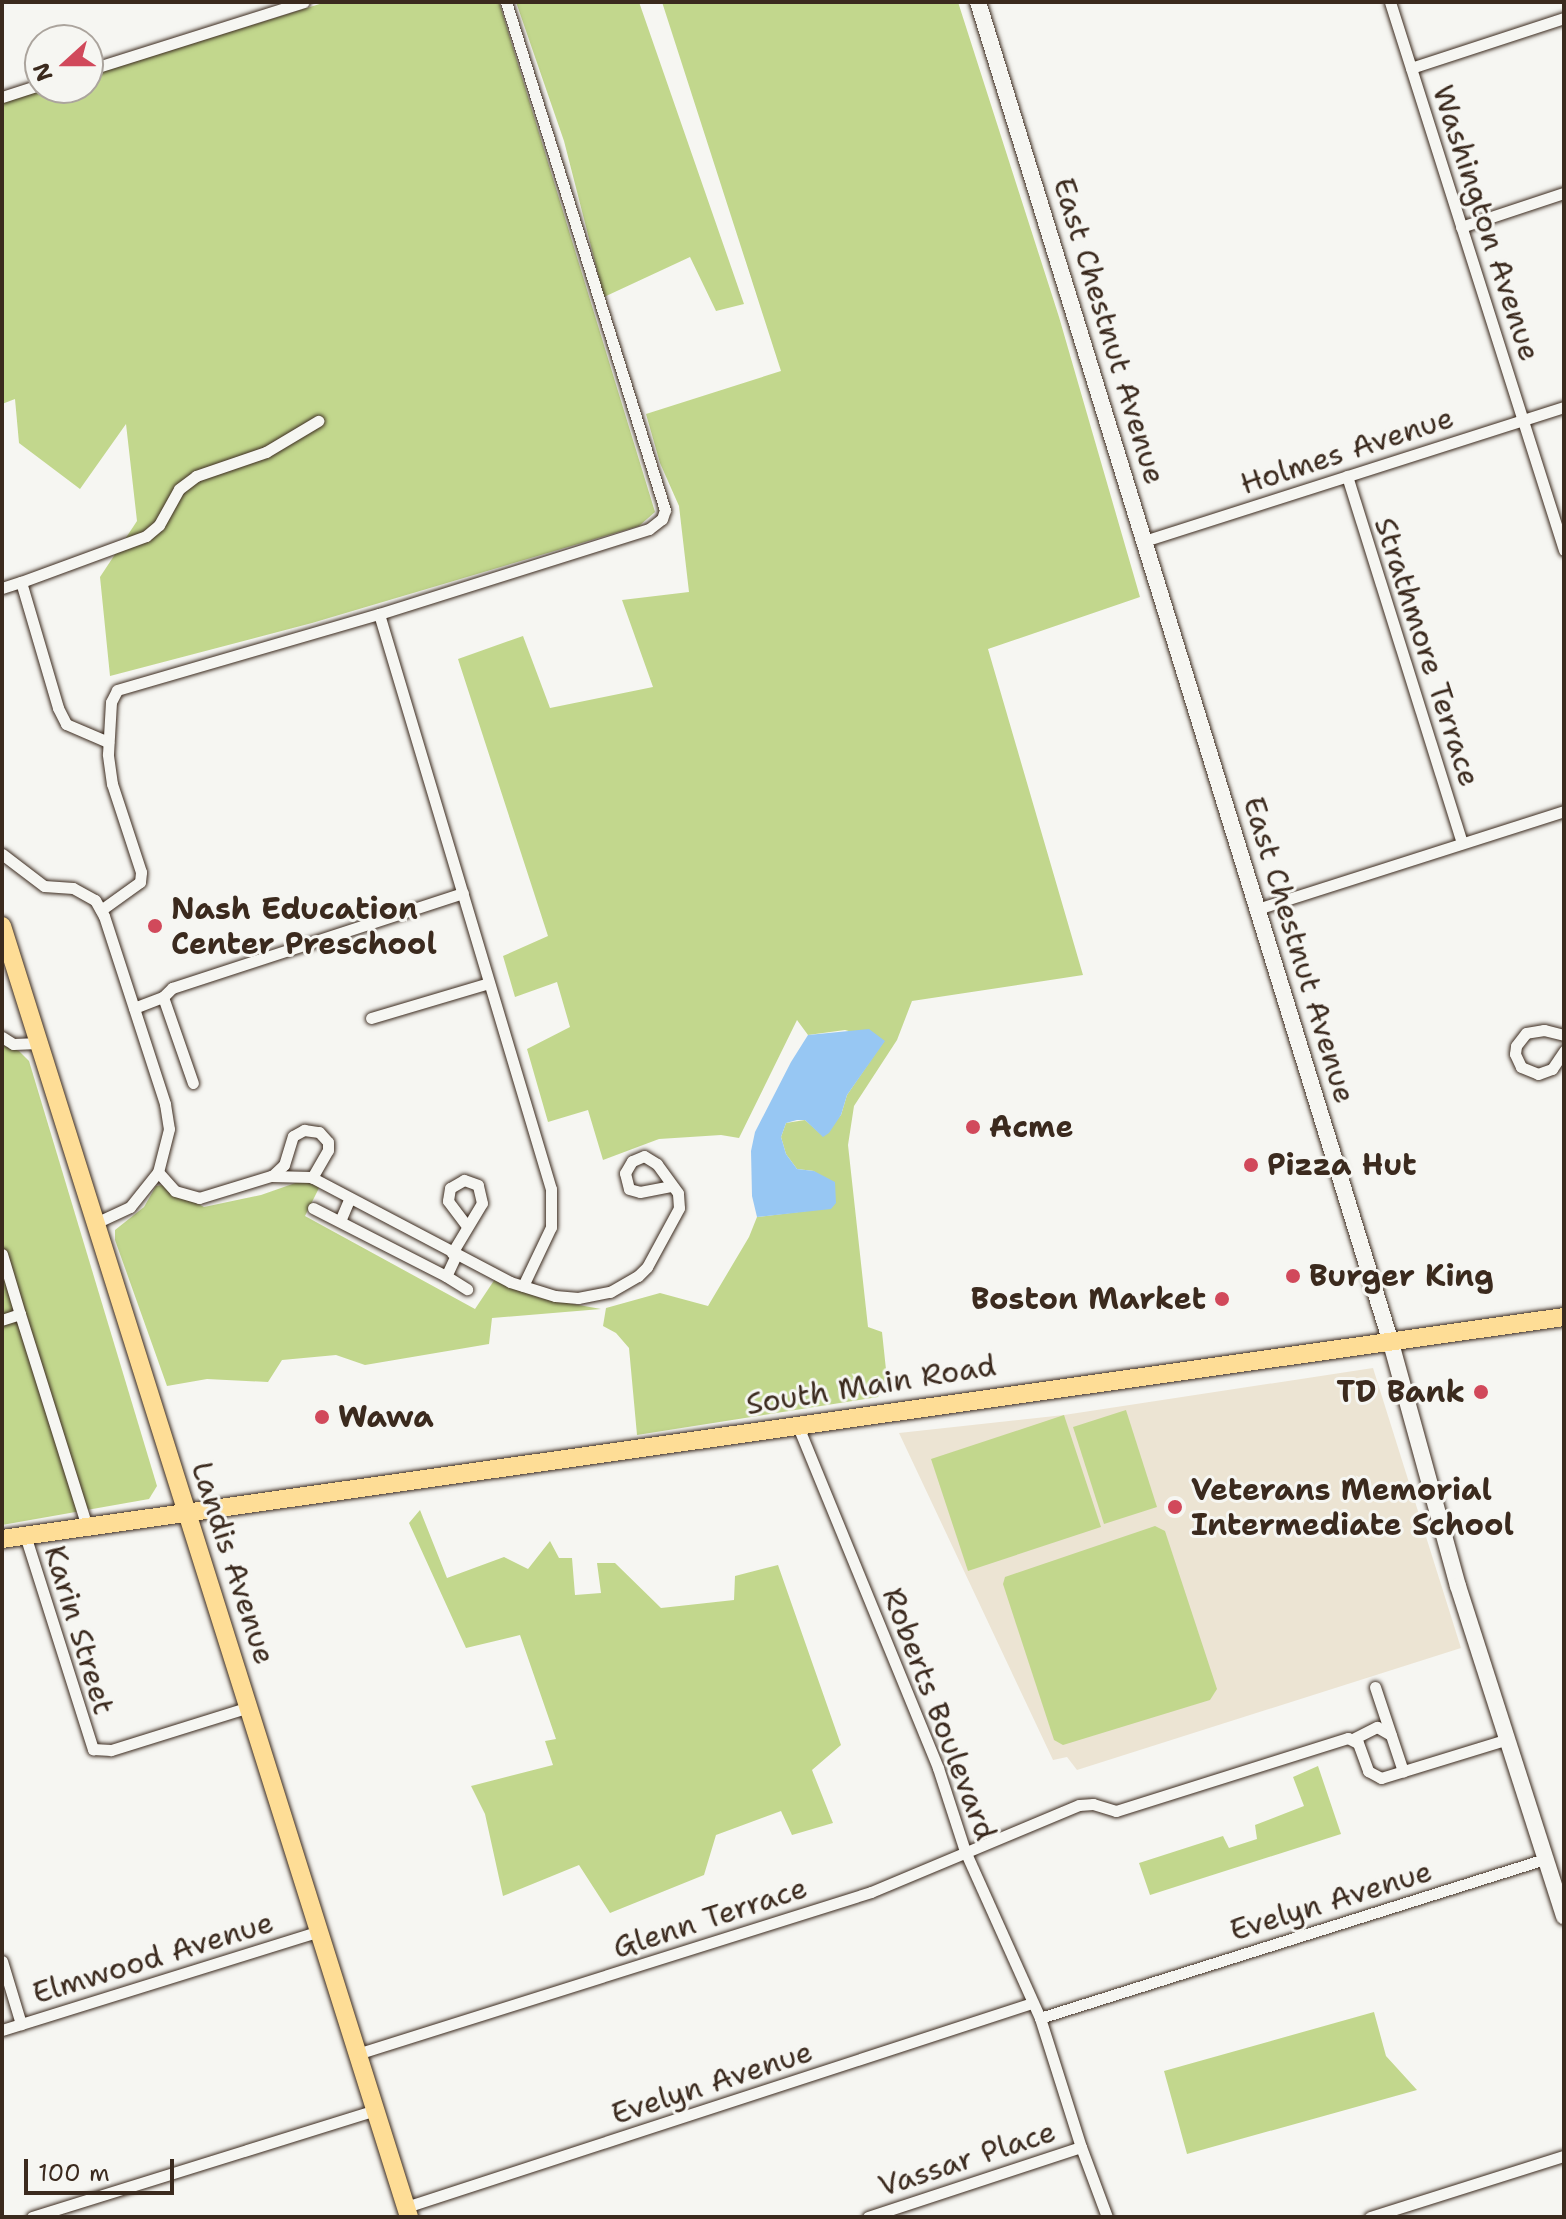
<!DOCTYPE html>
<html>
<head>
<meta charset="utf-8">
<style>
  body { margin:0 }
  #map { position:relative; width:1566px; height:2219px; overflow:hidden; background:#f6f6f2; font-family:"Shantell Sans",sans-serif }
  div>[style] { position:absolute }
  [style*='--x'] { left:calc(var(--x)*1px); top:calc(var(--y)*1px); width:calc(var(--w)*1px); rotate:calc(var(--a)*1deg) }
  .built>* { inset:0; background:#ece4d3 }
  .green>* { inset:0; background:#c2d78d }
  .water>* { inset:0; background:#97c7f3 }
  .roads { filter:drop-shadow(0 0 2px #3b2a1e) drop-shadow(0 0 2px #3b2a1e) }
  .street>* { height:11px; margin:-5.5px; padding:0 5.5px; transform-origin:5.5px; border-radius:5.5px; background:#f6f6f2 }
  .secondary>* { height:16px; margin:-8px; padding:0 8px; transform-origin:8px; border-radius:8px; background:#f6f6f2 }
  .primary>* { height:18px; margin:-9px; padding:0 9px; transform-origin:9px; border-radius:9px; background:#fedd96 }
  .dots>* { width:22px; height:22px; translate:-50% -50%; box-sizing:border-box; border:4px solid #f6f6f2; border-radius:50% }
  span { translate:-50% -50%; white-space:nowrap; text-align:center; line-height:1.15; -webkit-text-stroke:6px #f6f6f2; paint-order:stroke }
  .street-label { font-size:30px; color:#3b2a1e }
  .poi-label { font-size:30px; color:#3b2a1e; font-weight:700 }
  .left { translate:0 -50%; text-align:left }
  .right { translate:-100% -50%; text-align:right }
  .frame { position:absolute; inset:0; border:4px solid #3b2a1e; pointer-events:none }
  .north { position:absolute; left:24px; top:24px; width:80px; height:80px; box-sizing:border-box; background:#f6f6f2; border:2px solid #aba49d; border-radius:50%; rotate:249deg; font-size:22px; font-weight:700; line-height:32px; text-align:center; color:#3b2a1e }
  .north::after { content:''; display:block; margin:auto; width:28px; height:36px; background:#d1495b; clip-path:polygon(50% 0,100% 100%,50% 72%,0 100%) }
  .scale { position:absolute; left:24px; top:2159px; width:150px; height:36px; box-sizing:border-box; border:4px solid #3b2a1e; border-top:0; padding-left:10px; font-size:24px; line-height:28px; white-space:nowrap; color:#3b2a1e; -webkit-text-stroke:6px #f6f6f2; paint-order:stroke }
</style>
</head>
<body>
<div id="map">
  <div class="built">
    <div style="clip-path:polygon(1373px 1368px,1461px 1648px,1077px 1770px,1067px 1757px,1053px 1760px,899px 1433px,1064px 1415px)"></div>
  </div>
  <div class="green">
    <div style="clip-path:polygon(326px 2px,499px 2px,655px 512px,639px 526px,312px 623px,110px 676px,100px 577px,137px 521px,126px 424px,80px 489px,19px 443px,15px 399px,2px 404px,2px 102px,48px 88px,88px 88px,88px 76px)"></div>
    <div style="clip-path:polygon(516px 2px,639px 2px,744px 304px,716px 311px,690px 257px,604px 297px,564px 141px)"></div>
    <div style="clip-path:polygon(662px 2px,958px 2px,1059px 317px,1140px 597px,988px 649px,1083px 975px,912px 1001px,897px 1040px,854px 1106px,848px 1145px,868px 1327px,882px 1332px,887px 1379px,878px 1397px,637px 1435px,629px 1348px,616px 1333px,603px 1326px,606px 1308px,660px 1293px,708px 1306px,749px 1237px,757px 1217px,831px 1208px,814px 1171px,797px 1169px,786px 1154px,781px 1137px,786px 1123px,805px 1120px,823px 1136px,841px 1115px,847px 1095px,884px 1041px,845px 1030px,808px 1035px,797px 1020px,739px 1138px,721px 1135px,659px 1139px,603px 1160px,588px 1110px,548px 1122px,527px 1049px,570px 1027px,557px 982px,515px 997px,503px 956px,548px 936px,458px 659px,523px 636px,550px 708px,653px 687px,622px 600px,689px 592px,679px 506px,660px 463px,646px 414px,781px 371px)"></div>
    <div style="clip-path:polygon(2px 1045px,19px 1051px,29px 1061px,157px 1486px,149px 1499px,2px 1525px)"></div>
    <div style="clip-path:polygon(301px 1181px,320px 1186px,305px 1216px,475px 1309px,495px 1279px,540px 1298px,601px 1309px,492px 1318px,489px 1344px,365px 1365px,336px 1355px,282px 1360px,268px 1382px,207px 1379px,167px 1386px,115px 1240px,115px 1230px,144px 1207px,156px 1186px,163px 1185px,204px 1207px,261px 1195px)"></div>
    <div style="clip-path:polygon(1126px 1410px,1157px 1507px,1104px 1524px,1073px 1427px)"></div>
    <div style="clip-path:polygon(1064px 1415px,1101px 1527px,968px 1571px,931px 1459px)"></div>
    <div style="clip-path:polygon(420px 1510px,447px 1578px,504px 1557px,528px 1569px,550px 1541px,559px 1558px,572px 1558px,575px 1595px,601px 1593px,597px 1563px,615px 1563px,661px 1608px,734px 1600px,735px 1576px,778px 1565px,841px 1745px,812px 1770px,833px 1823px,792px 1835px,781px 1811px,716px 1835px,704px 1875px,610px 1913px,579px 1865px,503px 1896px,485px 1814px,471px 1786px,553px 1765px,545px 1741px,556px 1739px,520px 1635px,466px 1648px,409px 1523px)"></div>
    <div style="clip-path:polygon(1155px 1526px,1165px 1531px,1217px 1689px,1210px 1700px,1063px 1745px,1054px 1740px,1003px 1584px,1005px 1577px)"></div>
    <div style="clip-path:polygon(1318px 1766px,1341px 1834px,1150px 1895px,1139px 1863px,1223px 1836px,1229px 1848px,1257px 1839px,1255px 1825px,1304px 1806px,1293px 1777px)"></div>
    <div style="clip-path:polygon(1374px 2012px,1386px 2056px,1417px 2090px,1187px 2154px,1164px 2071px)"></div>
  </div>
  <div class="water">
    <div style="clip-path:polygon(869px 1029px,885px 1041px,847px 1095px,841px 1115px,829px 1133px,823px 1137px,805px 1120px,797px 1120px,786px 1123px,781px 1137px,786px 1154px,797px 1169px,814px 1171px,835px 1182px,836px 1203px,831px 1209px,757px 1217px,752px 1196px,751px 1151px,755px 1132px,791px 1062px,808px 1035px)"></div>
  </div>
  <div class="roads">
    <div class="street">
      <div style="--x:1390;--y:2;--w:575;--a:72.38"></div>
      <div style="--x:1411;--y:68;--w:161;--a:-18.1"></div>
      <div style="--x:88;--y:70;--w:226;--a:-17.5"></div>
      <div style="--x:2;--y:97;--w:40;--a:-18"></div>
      <div style="--x:1461;--y:227;--w:108;--a:-18.3"></div>
      <div style="--x:1347;--y:476;--w:384;--a:72.6"></div>
      <div style="--x:1144;--y:541;--w:441;--a:-17.7"></div>
      <div style="--x:21;--y:582;--w:133;--a:-20.2"></div>
      <div style="--x:146;--y:536;--w:17;--a:-40"></div>
      <div style="--x:159;--y:525;--w:41;--a:-60.9"></div>
      <div style="--x:179;--y:489;--w:21;--a:-37"></div>
      <div style="--x:196;--y:476;--w:74;--a:-18.9"></div>
      <div style="--x:266;--y:452;--w:61;--a:-30.8"></div>
      <div style="--x:2;--y:588;--w:20;--a:-18"></div>
      <div style="--x:21;--y:582;--w:131;--a:73.6"></div>
      <div style="--x:58;--y:708;--w:18;--a:63"></div>
      <div style="--x:66;--y:724;--w:46;--a:23.2"></div>
      <div style="--x:379;--y:614;--w:600;--a:73.35"></div>
      <div style="--x:551;--y:1189;--w:38;--a:90"></div>
      <div style="--x:551;--y:1227;--w:65;--a:115.4"></div>
      <div style="--x:2;--y:854;--w:53;--a:37.3"></div>
      <div style="--x:44;--y:886;--w:29;--a:4"></div>
      <div style="--x:73;--y:888;--w:25;--a:29"></div>
      <div style="--x:95;--y:900;--w:18;--a:61"></div>
      <div style="--x:104;--y:916;--w:198;--a:72"></div>
      <div style="--x:165;--y:1104;--w:25;--a:81"></div>
      <div style="--x:169;--y:1129;--w:44;--a:104.3"></div>
      <div style="--x:158;--y:1172;--w:45;--a:128.7"></div>
      <div style="--x:130;--y:1207;--w:38;--a:155"></div>
      <div style="--x:1257;--y:909;--w:322;--a:-17.7"></div>
      <div style="--x:101;--y:910;--w:48;--a:-35.7"></div>
      <div style="--x:140;--y:882;--w:10;--a:-84"></div>
      <div style="--x:141;--y:872;--w:93;--a:-108.2"></div>
      <div style="--x:112;--y:784;--w:30;--a:-98"></div>
      <div style="--x:108;--y:754;--w:52;--a:-86.7"></div>
      <div style="--x:111;--y:702;--w:13;--a:-63"></div>
      <div style="--x:117;--y:690;--w:273;--a:-16.2"></div>
      <div style="--x:379;--y:614;--w:283;--a:-17.5"></div>
      <div style="--x:649;--y:529;--w:16;--a:-38"></div>
      <div style="--x:662;--y:519;--w:9;--a:-72"></div>
      <div style="--x:665;--y:510;--w:532;--a:-107.38"></div>
      <div style="--x:163;--y:997;--w:13;--a:-45"></div>
      <div style="--x:172;--y:988;--w:306;--a:-18.1"></div>
      <div style="--x:134;--y:1008;--w:31;--a:-21"></div>
      <div style="--x:163;--y:997;--w:91;--a:70.8"></div>
      <div style="--x:371;--y:1018;--w:123;--a:-16.5"></div>
      <div style="--x:1564;--y:1035;--w:21;--a:-166"></div>
      <div style="--x:1544;--y:1030;--w:18;--a:171"></div>
      <div style="--x:1526;--y:1033;--w:16;--a:128"></div>
      <div style="--x:1516;--y:1046;--w:8;--a:97"></div>
      <div style="--x:1515;--y:1054;--w:14;--a:65"></div>
      <div style="--x:1521;--y:1067;--w:18;--a:22"></div>
      <div style="--x:1538;--y:1074;--w:15;--a:-20"></div>
      <div style="--x:1552;--y:1069;--w:22;--a:-56"></div>
      <div style="--x:2;--y:1037;--w:13;--a:32"></div>
      <div style="--x:13;--y:1044;--w:26;--a:-2"></div>
      <div style="--x:158;--y:1172;--w:25;--a:48"></div>
      <div style="--x:175;--y:1191;--w:25;--a:16"></div>
      <div style="--x:199;--y:1198;--w:75;--a:-17"></div>
      <div style="--x:271;--y:1176;--w:40;--a:1.4"></div>
      <div style="--x:311;--y:1177;--w:225;--a:27.8"></div>
      <div style="--x:510;--y:1282;--w:47;--a:17.3"></div>
      <div style="--x:555;--y:1296;--w:23;--a:5"></div>
      <div style="--x:578;--y:1298;--w:33;--a:-11"></div>
      <div style="--x:610;--y:1292;--w:32;--a:-30"></div>
      <div style="--x:638;--y:1276;--w:13;--a:-45"></div>
      <div style="--x:647;--y:1267;--w:67;--a:-61.5"></div>
      <div style="--x:679;--y:1208;--w:15;--a:-94"></div>
      <div style="--x:678;--y:1193;--w:36;--a:-126"></div>
      <div style="--x:657;--y:1164;--w:15;--a:-148"></div>
      <div style="--x:644;--y:1156;--w:13;--a:157"></div>
      <div style="--x:632;--y:1161;--w:14;--a:120"></div>
      <div style="--x:625;--y:1173;--w:16;--a:76"></div>
      <div style="--x:629;--y:1189;--w:11;--a:15"></div>
      <div style="--x:640;--y:1192;--w:31;--a:-11"></div>
      <div style="--x:272;--y:1176;--w:16;--a:-43"></div>
      <div style="--x:284;--y:1165;--w:30;--a:-73"></div>
      <div style="--x:293;--y:1136;--w:13;--a:-29"></div>
      <div style="--x:304;--y:1130;--w:15;--a:8"></div>
      <div style="--x:319;--y:1132;--w:13;--a:48"></div>
      <div style="--x:328;--y:1142;--w:8;--a:90"></div>
      <div style="--x:328;--y:1150;--w:32;--a:120"></div>
      <div style="--x:313;--y:1208;--w:149;--a:27.1"></div>
      <div style="--x:340;--y:1221;--w:25;--a:-67"></div>
      <div style="--x:452;--y:1253;--w:58;--a:-59"></div>
      <div style="--x:482;--y:1203;--w:18;--a:-103"></div>
      <div style="--x:478;--y:1185;--w:15;--a:-160"></div>
      <div style="--x:464;--y:1180;--w:16;--a:150"></div>
      <div style="--x:450;--y:1188;--w:13;--a:99"></div>
      <div style="--x:448;--y:1201;--w:31;--a:53"></div>
      <div style="--x:2;--y:1254;--w:63;--a:73.3"></div>
      <div style="--x:20;--y:1314;--w:19;--a:162"></div>
      <div style="--x:456;--y:1255;--w:23;--a:115"></div>
      <div style="--x:446;--y:1276;--w:25;--a:32"></div>
      <div style="--x:20;--y:1314;--w:222;--a:72.5"></div>
      <div style="--x:797;--y:1424;--w:372;--a:67.7"></div>
      <div style="--x:938;--y:1768;--w:87;--a:72"></div>
      <div style="--x:965;--y:1851;--w:183;--a:65.8"></div>
      <div style="--x:1040;--y:2018;--w:135;--a:72.4"></div>
      <div style="--x:1081;--y:2147;--w:75;--a:69.6"></div>
      <div style="--x:25;--y:1535;--w:225;--a:72.4"></div>
      <div style="--x:93;--y:1749;--w:18;--a:3"></div>
      <div style="--x:111;--y:1750;--w:145;--a:-17.3"></div>
      <div style="--x:1375;--y:1687;--w:89;--a:71.6"></div>
      <div style="--x:1353;--y:1739;--w:27;--a:-27"></div>
      <div style="--x:1377;--y:1727;--w:16;--a:30"></div>
      <div style="--x:2;--y:1961;--w:66;--a:73.2"></div>
      <div style="--x:1040;--y:2018;--w:529;--a:-17.48"></div>
      <div style="--x:2;--y:2030;--w:332;--a:-17.3"></div>
      <div style="--x:357;--y:2054;--w:539;--a:-17.49"></div>
      <div style="--x:871;--y:1892;--w:225;--a:-22.7"></div>
      <div style="--x:1079;--y:1805;--w:14;--a:-4"></div>
      <div style="--x:1093;--y:1804;--w:24;--a:17"></div>
      <div style="--x:1116;--y:1811;--w:243;--a:-17.5"></div>
      <div style="--x:1348;--y:1738;--w:11;--a:27"></div>
      <div style="--x:1358;--y:1743;--w:30;--a:70"></div>
      <div style="--x:1368;--y:1771;--w:15;--a:28"></div>
      <div style="--x:1381;--y:1778;--w:133;--a:-17.1"></div>
      <div style="--x:406;--y:2207;--w:658;--a:-18.05"></div>
      <div style="--x:32;--y:2217;--w:359;--a:-17.3"></div>
      <div style="--x:868;--y:2217;--w:224;--a:-18.2"></div>
      <div style="--x:1370;--y:2217;--w:203;--a:-17.5"></div>
    </div>
    <div class="secondary">
      <div style="--x:978;--y:2;--w:1403;--a:72.88"></div>
      <div style="--x:1391;--y:1343;--w:252;--a:74.6"></div>
      <div style="--x:1458;--y:1586;--w:347;--a:72.2"></div>
    </div>
    <div class="primary">
      <div style="--x:2;--y:926;--w:1354;--a:72.5"></div>
      <div style="--x:2;--y:1539;--w:1578;--a:-8.09"></div>
    </div>
  </div>
  <div class="dots">
    <div style="left:155px;top:926px;background:#d1495b"></div>
    <div style="left:973px;top:1127px;background:#d1495b"></div>
    <div style="left:1251px;top:1165px;background:#d1495b"></div>
    <div style="left:1293px;top:1276px;background:#d1495b"></div>
    <div style="left:1222px;top:1299px;background:#d1495b"></div>
    <div style="left:1481px;top:1392px;background:#d1495b"></div>
    <div style="left:322px;top:1417px;background:#d1495b"></div>
    <div style="left:1175px;top:1507px;background:#d1495b"></div>
  </div>
  <div class="street-label">
    <span style="left:1486px;top:223px;rotate:72deg">Washington Avenue</span>
    <span style="left:1109px;top:331px;rotate:73deg">East Chestnut Avenue</span>
    <span style="left:1347px;top:451px;rotate:-18deg">Holmes Avenue</span>
    <span style="left:1427px;top:652px;rotate:72deg">Strathmore Terrace</span>
    <span style="left:1299px;top:950px;rotate:73deg">East Chestnut Avenue</span>
    <span style="left:871px;top:1385px;rotate:-9deg">South Main Road</span>
    <span style="left:233px;top:1563px;rotate:72deg">Landis Avenue</span>
    <span style="left:79px;top:1630px;rotate:73deg">Karin Street</span>
    <span style="left:939px;top:1714px;rotate:69deg">Roberts Boulevard</span>
    <span style="left:1331px;top:1901px;rotate:-17deg">Evelyn Avenue</span>
    <span style="left:710px;top:1918px;rotate:-18deg">Glenn Terrace</span>
    <span style="left:153px;top:1958px;rotate:-17deg">Elmwood Avenue</span>
    <span style="left:712px;top:2083px;rotate:-18deg">Evelyn Avenue</span>
    <span style="left:967px;top:2159px;rotate:-18deg">Vassar Place</span>
  </div>
  <div class="poi-label">
    <span class="left" style="left:171px;top:926px">Nash Education<br>Center Preschool</span>
    <span class="left" style="left:989px;top:1127px">Acme</span>
    <span class="left" style="left:1267px;top:1165px">Pizza Hut</span>
    <span class="left" style="left:1309px;top:1276px">Burger King</span>
    <span class="right" style="left:1206px;top:1299px">Boston Market</span>
    <span class="right" style="left:1465px;top:1392px">TD Bank</span>
    <span class="left" style="left:338px;top:1417px">Wawa</span>
    <span class="left" style="left:1191px;top:1507px">Veterans Memorial<br>Intermediate School</span>
  </div>
  <div class="frame"></div>
  <div class="north">N</div>
  <div class="scale">100 m</div>
</div>
</body>
</html>
